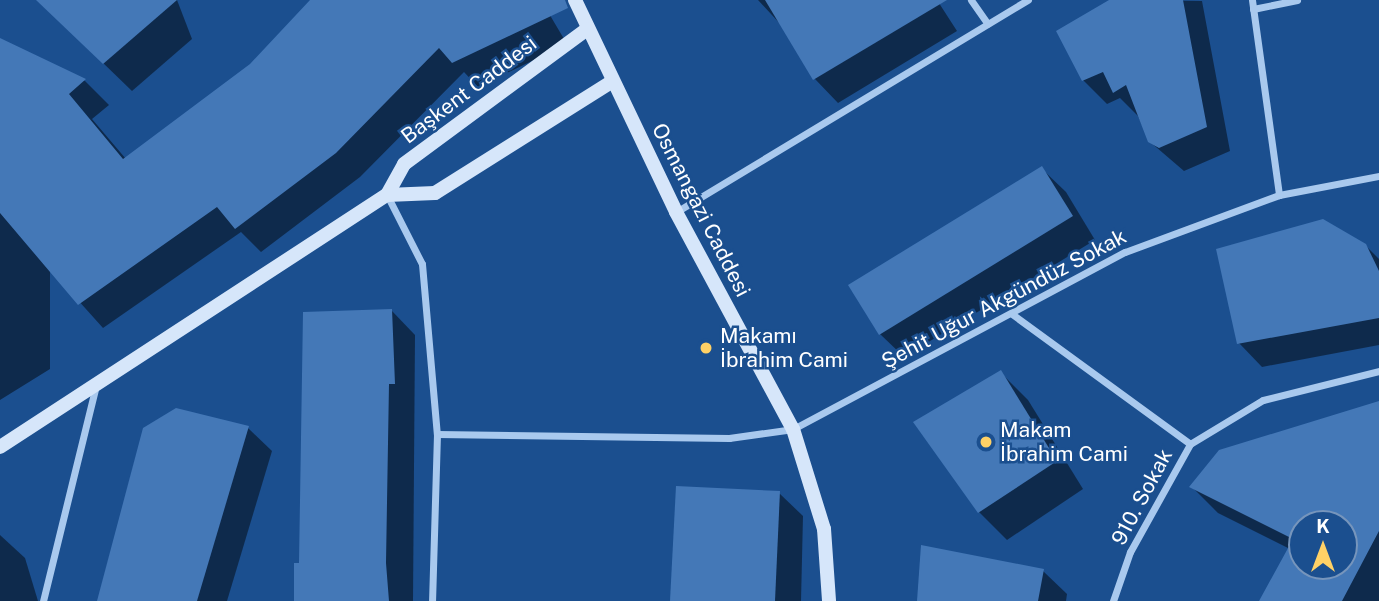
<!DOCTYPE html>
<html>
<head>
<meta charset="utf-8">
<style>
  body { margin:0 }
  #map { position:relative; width:1379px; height:601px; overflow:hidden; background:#1b4f8f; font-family:"Public Sans",sans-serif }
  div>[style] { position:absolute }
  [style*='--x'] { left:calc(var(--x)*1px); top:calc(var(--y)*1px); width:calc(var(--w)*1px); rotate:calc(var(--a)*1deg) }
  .shadow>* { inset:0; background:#0007 }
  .building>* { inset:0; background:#4478b7 }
  .street>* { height:7px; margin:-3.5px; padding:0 3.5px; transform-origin:3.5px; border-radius:3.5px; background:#a9c9ee }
  .secondary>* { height:14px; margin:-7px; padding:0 7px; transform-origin:7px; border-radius:7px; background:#d6e6fa }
  .dots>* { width:19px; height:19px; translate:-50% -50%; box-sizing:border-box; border:4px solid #1b4f8f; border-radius:50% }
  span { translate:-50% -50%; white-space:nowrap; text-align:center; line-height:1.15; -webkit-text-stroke:5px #1b4f8f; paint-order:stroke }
  .street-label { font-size:21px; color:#fff }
  .poi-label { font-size:21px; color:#fff }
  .left { translate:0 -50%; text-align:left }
  .north { position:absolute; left:1288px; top:510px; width:70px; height:70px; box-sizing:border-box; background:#1b4f8f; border:2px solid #7695bc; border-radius:50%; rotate:0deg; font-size:19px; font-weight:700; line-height:28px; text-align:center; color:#fff }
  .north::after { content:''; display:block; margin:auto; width:24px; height:32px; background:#ffd166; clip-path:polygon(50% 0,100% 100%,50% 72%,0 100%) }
</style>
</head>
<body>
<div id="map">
  <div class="shadow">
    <div style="clip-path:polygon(38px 0,177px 0,192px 39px,132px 91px)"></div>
    <div style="clip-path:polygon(312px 0,541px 0,567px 44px,478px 87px,464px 72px,360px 177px,261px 252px,241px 232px,103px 328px,50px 269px,50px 369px,0 400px,0 40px,85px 81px,109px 105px,92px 119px,126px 159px,251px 66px)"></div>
    <div style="clip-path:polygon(758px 0,937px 0,957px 31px,838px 103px,815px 79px,783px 27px)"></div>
    <div style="clip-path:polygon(1112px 0,1202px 1px,1230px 151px,1184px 171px,1149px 141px,1138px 116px,1120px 98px,1107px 104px,1083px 80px)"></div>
    <div style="clip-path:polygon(1042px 169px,1066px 192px,1095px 240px,904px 357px,880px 334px)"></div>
    <div style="clip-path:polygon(1365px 245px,1379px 259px,1379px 345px,1262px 367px,1239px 343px)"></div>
    <div style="clip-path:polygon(392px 311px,415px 335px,413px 601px,298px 601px)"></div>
    <div style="clip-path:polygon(1000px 372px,1028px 400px,1083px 489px,1007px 540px,979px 512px)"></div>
    <div style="clip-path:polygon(evenodd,1379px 403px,1379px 601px,1261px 601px,1290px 549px,1218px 513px,1192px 487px,1379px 403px,1302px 524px,1344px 524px,1344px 566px,1302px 566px,1302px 524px)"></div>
    <div style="clip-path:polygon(248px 428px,272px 451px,227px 601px,100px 601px)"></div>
    <div style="clip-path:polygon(779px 493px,803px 516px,801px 601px,672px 601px)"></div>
    <div style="clip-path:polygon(0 535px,25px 558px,38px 601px,0 601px)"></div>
    <div style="clip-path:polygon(923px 547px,1043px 571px,1067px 594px,1066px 601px,919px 601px)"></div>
  </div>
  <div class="building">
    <div style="clip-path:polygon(36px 0,177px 0,103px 64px)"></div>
    <div style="clip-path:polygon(310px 0,565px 0,568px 8px,452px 63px,439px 48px,336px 153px,235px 229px,217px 207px,78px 305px,0 213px,0 38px,86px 79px,69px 94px,123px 159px,250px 64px)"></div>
    <div style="clip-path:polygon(765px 0,947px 0,813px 80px)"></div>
    <div style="clip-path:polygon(1109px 0,1183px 0,1207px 127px,1159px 148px,1148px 142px,1126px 85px,1113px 93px,1103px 72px,1082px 81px,1056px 31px)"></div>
    <div style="clip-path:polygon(1042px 166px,1073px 216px,879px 335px,848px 285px)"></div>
    <div style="clip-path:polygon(1323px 219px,1366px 244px,1379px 271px,1379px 318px,1237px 344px,1216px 249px)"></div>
    <div style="clip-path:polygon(392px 309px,395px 384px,389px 384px,386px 563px,389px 601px,294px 601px,294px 563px,299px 563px,303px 312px)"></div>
    <div style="clip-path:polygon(1001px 370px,1057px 461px,978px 513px,913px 422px)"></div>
    <div style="clip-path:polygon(evenodd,1379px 401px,1379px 531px,1342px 601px,1259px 601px,1293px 539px,1189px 487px,1219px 450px,1379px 401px,1302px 524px,1344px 524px,1344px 566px,1302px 566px,1302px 524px)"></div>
    <div style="clip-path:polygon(176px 408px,249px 426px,197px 601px,97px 601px,143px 428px)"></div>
    <div style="clip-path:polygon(676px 486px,780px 491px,775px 601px,670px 601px)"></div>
    <div style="clip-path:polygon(921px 545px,1044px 569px,1038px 601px,917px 601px)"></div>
  </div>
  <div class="street">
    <div style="--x:971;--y:0;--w:29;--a:55"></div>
    <div style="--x:1252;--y:0;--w:197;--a:82.1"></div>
    <div style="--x:1253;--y:9;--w:45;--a:-11.6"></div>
    <div style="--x:387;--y:195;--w:77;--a:63.1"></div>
    <div style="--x:422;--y:264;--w:171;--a:85"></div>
    <div style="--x:437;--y:434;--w:167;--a:91.7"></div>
    <div style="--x:676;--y:212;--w:411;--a:-31.1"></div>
    <div style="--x:1012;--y:314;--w:220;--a:36.1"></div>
    <div style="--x:437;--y:434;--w:292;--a:0.8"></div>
    <div style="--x:729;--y:438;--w:65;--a:-8"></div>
    <div style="--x:793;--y:429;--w:376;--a:-28.1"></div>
    <div style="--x:1125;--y:252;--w:164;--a:-20.3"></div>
    <div style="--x:1279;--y:195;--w:102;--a:-10.8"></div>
    <div style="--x:43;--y:601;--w:221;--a:-76.2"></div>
    <div style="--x:1113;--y:601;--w:52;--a:-70.9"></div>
    <div style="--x:1130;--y:552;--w:124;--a:-60.9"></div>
    <div style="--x:1190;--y:444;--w:85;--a:-31.1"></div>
    <div style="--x:1263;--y:400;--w:120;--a:-14"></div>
  </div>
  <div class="secondary">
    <div style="--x:575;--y:0;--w:235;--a:64.5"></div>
    <div style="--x:676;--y:212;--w:247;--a:61.7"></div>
    <div style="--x:793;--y:429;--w:105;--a:72.8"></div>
    <div style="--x:824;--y:529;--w:72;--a:86"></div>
    <div style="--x:387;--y:195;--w:35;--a:-61"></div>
    <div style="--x:404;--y:164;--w:227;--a:-36.4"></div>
    <div style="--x:0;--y:447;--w:462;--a:-33.1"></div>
    <div style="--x:387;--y:195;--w:48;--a:-2.4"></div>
    <div style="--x:435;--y:193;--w:210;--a:-32.2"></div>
  </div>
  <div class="dots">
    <div style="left:706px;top:348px;background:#ffd166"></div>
    <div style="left:986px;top:442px;background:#ffd166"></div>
  </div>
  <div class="street-label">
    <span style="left:469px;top:90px;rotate:-37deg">Başkent Caddesi</span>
    <span style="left:701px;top:210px;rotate:63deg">Osmangazi Caddesi</span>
    <span style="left:1004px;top:299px;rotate:-28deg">Şehit Uğur Akgündüz Sokak</span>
    <span style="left:1142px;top:497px;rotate:-62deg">910. Sokak</span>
  </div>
  <div class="poi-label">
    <span class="left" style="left:720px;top:348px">Makamı<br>İbrahim Cami</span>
    <span class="left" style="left:1000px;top:442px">Makam<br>İbrahim Cami</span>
  </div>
  <div class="north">K</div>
</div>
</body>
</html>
